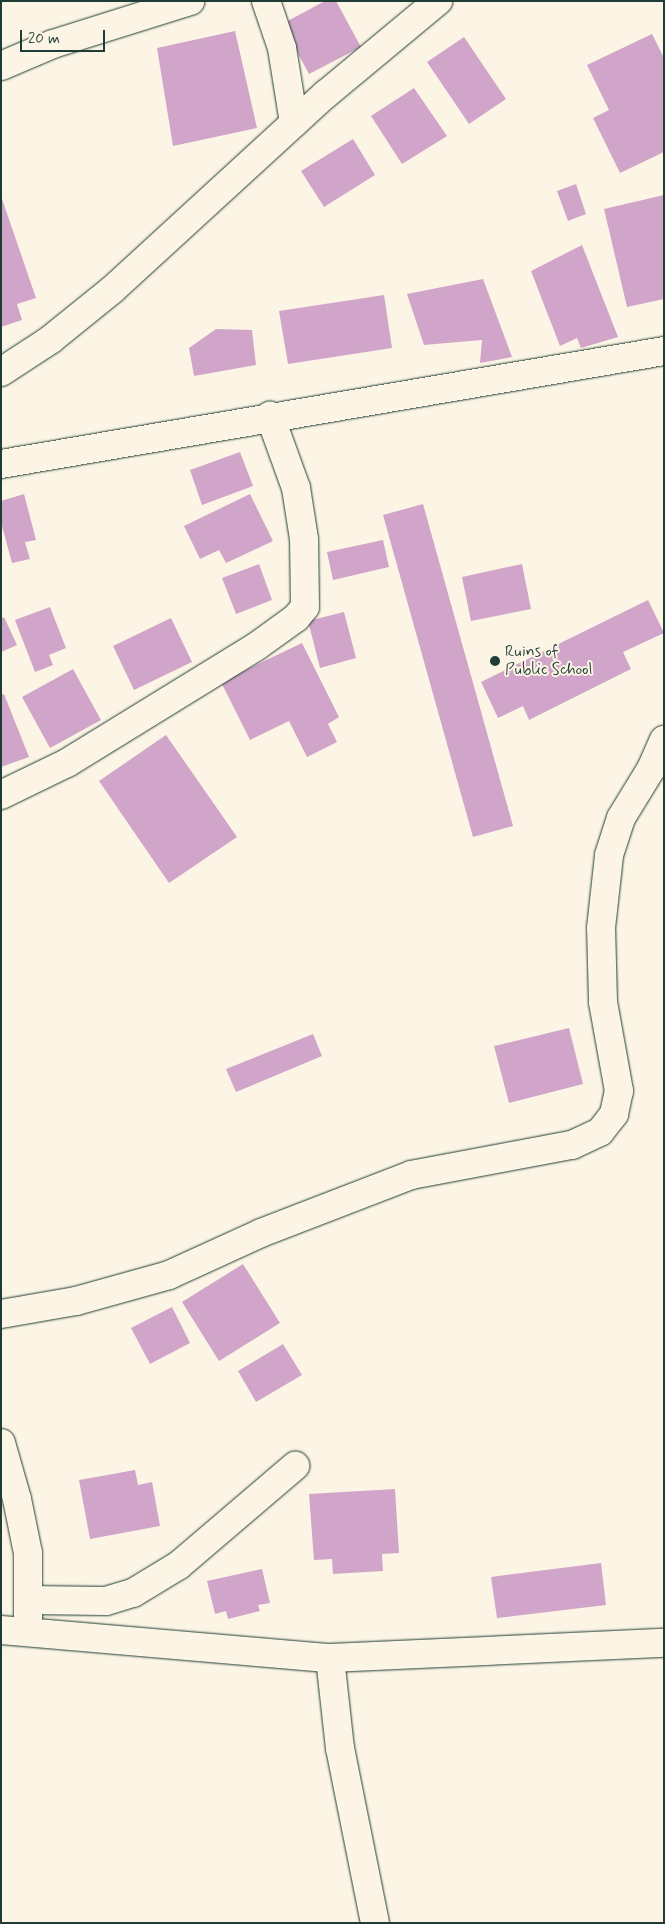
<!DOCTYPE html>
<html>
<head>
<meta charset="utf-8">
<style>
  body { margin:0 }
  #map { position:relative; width:665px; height:1924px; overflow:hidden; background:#fcf5e5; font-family:Mynerve,sans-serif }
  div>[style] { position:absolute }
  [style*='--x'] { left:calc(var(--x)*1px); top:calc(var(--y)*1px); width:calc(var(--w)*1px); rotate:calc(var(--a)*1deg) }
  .building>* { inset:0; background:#d0a5c9 }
  .roads { filter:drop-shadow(0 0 1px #1f3d34) drop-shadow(0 0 1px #1f3d34) }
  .minor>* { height:28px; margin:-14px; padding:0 14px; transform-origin:14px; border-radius:14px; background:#fcf5e5 }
  .tertiary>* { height:28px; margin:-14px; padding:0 14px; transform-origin:14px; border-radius:14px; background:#fcf5e5 }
  .secondary>* { height:28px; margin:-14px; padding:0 14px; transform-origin:14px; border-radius:14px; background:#fcf5e5 }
  .primary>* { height:28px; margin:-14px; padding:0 14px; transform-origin:14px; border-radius:14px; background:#fcf5e5 }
  .dots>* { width:14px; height:14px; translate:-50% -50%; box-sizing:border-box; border:2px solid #fcf5e5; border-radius:50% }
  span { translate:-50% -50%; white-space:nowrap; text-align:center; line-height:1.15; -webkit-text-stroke:4px #fcf5e5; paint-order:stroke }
  .poi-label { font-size:16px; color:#1f3d34 }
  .left { translate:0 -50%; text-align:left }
  .frame { position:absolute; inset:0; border:2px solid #1f3d34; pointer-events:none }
  .scale { position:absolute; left:20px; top:30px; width:85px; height:22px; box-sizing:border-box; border:2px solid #1f3d34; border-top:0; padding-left:6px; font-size:15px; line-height:18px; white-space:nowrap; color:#1f3d34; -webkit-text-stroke:4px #fcf5e5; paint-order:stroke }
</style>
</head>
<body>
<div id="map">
  <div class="building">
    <div style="clip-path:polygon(325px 1px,336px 1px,361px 47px,309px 74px,282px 24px)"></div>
    <div style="clip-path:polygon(235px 31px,257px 128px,173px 146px,157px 48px)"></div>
    <div style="clip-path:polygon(652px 34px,664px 58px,664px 152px,620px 173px,593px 118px,609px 110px,587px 65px)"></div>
    <div style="clip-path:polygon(464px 37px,506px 99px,469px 124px,427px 62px)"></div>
    <div style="clip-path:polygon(414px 88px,447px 136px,402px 164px,371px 116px)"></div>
    <div style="clip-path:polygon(353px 139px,375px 175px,324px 207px,301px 171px)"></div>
    <div style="clip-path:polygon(576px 184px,586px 214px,568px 221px,557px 191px)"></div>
    <div style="clip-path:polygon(664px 195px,664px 299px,627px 307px,604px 209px)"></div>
    <div style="clip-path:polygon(1px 196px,36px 298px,17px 304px,22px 320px,1px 327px)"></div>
    <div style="clip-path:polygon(582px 245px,618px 337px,581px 348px,577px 338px,560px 346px,531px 271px)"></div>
    <div style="clip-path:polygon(483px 279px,512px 357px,480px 363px,482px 340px,424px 345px,407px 294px)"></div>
    <div style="clip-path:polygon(384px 295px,392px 348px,288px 364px,279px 311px)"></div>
    <div style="clip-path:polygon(216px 329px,252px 330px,256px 365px,194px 376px,189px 348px)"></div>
    <div style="clip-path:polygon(240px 452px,253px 486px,202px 505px,190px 470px)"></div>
    <div style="clip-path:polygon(24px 494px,36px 540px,25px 542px,30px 559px,12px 563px,1px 522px,1px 501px)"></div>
    <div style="clip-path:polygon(250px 494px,273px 541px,226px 563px,219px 550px,200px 559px,184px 526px)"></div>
    <div style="clip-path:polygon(423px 504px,513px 826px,473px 837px,383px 515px)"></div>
    <div style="clip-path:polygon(383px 540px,389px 567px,333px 580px,327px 552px)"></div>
    <div style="clip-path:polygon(259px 564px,272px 600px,236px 614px,222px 578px)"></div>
    <div style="clip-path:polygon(522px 564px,531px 609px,471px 621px,462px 577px)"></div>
    <div style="clip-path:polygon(648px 600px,664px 633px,623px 652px,631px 669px,529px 720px,523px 706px,498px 718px,481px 682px)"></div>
    <div style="clip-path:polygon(50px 607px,66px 648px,49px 655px,53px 665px,35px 672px,15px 620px)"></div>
    <div style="clip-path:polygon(344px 612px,356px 658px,320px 668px,308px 621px)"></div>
    <div style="clip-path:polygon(4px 617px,17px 645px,1px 652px,1px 619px)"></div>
    <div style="clip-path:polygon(171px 618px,192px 662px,134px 690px,113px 646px)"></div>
    <div style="clip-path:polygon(302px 643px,339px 717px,328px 724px,337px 742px,307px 757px,289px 721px,250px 740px,221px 682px)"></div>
    <div style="clip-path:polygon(73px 669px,101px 720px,50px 748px,22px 697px)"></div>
    <div style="clip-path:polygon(4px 694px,29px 757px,1px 767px,1px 695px)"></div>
    <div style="clip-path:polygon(166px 735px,237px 837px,169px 883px,99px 781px)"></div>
    <div style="clip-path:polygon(569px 1028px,583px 1084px,509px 1103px,494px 1046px)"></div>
    <div style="clip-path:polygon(313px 1034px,322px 1056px,236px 1092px,226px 1069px)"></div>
    <div style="clip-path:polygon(243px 1264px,280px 1323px,219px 1361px,182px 1302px)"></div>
    <div style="clip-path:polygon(172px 1307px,190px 1343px,150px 1364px,131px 1328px)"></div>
    <div style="clip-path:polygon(283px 1344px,302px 1375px,256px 1402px,238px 1371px)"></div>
    <div style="clip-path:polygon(135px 1470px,138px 1485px,152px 1482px,160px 1526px,90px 1539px,79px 1480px)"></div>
    <div style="clip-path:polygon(395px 1489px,399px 1553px,382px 1554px,383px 1571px,333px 1574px,332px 1559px,314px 1560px,309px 1494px)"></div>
    <div style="clip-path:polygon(601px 1563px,606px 1605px,497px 1618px,491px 1577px)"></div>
    <div style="clip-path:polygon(262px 1569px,270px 1603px,258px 1605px,260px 1611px,228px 1619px,226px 1611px,215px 1614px,207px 1581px)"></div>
  </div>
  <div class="roads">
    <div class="minor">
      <div style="--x:266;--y:1;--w:50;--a:71.2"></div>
      <div style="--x:282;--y:48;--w:76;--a:80.9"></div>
      <div style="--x:1;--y:66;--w:56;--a:-22.9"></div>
      <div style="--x:53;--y:44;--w:144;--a:-17.4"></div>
      <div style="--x:1;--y:795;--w:73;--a:-25.9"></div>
      <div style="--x:67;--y:763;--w:223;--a:-31.6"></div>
      <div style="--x:257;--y:646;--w:48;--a:-35.7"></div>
      <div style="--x:296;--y:618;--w:14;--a:-51"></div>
      <div style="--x:305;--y:607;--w:68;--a:-90.8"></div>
      <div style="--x:304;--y:539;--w:52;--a:-98.9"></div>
      <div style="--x:296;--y:488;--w:77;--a:-109.9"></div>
      <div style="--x:1;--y:1314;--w:76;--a:-9.8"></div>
      <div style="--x:76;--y:1301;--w:97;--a:-15.6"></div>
      <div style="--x:169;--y:1275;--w:101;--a:-24.5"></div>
      <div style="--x:261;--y:1233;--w:161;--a:-21.1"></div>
      <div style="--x:411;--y:1175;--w:164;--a:-10.6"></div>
      <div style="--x:572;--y:1145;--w:31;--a:-25"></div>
      <div style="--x:600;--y:1132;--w:23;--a:-52"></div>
      <div style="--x:614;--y:1114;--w:24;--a:-78"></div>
      <div style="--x:619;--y:1091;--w:90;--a:-100.2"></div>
      <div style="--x:603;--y:1002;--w:74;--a:-91.5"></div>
      <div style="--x:601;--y:928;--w:73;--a:-83.7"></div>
      <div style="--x:609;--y:855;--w:39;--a:-72"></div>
      <div style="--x:621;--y:818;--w:57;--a:-58.5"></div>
      <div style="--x:651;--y:769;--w:32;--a:-66"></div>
      <div style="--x:1;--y:1443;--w:58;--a:74.1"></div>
      <div style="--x:17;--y:1499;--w:55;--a:78.5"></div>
      <div style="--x:28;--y:1553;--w:65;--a:90"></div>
      <div style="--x:29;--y:1600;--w:77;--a:0.7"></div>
      <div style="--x:106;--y:1601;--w:28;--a:-17"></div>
      <div style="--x:133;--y:1593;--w:54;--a:-31.3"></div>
      <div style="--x:179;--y:1565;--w:153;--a:-40.5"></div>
      <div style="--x:330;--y:1658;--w:91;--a:83.7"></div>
      <div style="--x:340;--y:1748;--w:178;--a:78.7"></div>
    </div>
    <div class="tertiary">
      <div style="--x:1;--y:372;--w:59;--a:-33.1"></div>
      <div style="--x:50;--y:340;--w:81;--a:-39"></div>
      <div style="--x:113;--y:289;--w:289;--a:-42.5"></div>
      <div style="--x:326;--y:94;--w:146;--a:-39.7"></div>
    </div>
    <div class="secondary">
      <div style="--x:1;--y:1630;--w:330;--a:4.9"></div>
      <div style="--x:330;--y:1658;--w:334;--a:-2.6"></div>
    </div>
    <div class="primary">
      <div style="--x:1;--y:464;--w:673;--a:-9.67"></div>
    </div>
  </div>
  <div class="dots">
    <div style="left:495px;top:661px;background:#1f3d34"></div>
  </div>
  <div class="poi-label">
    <span class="left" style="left:505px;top:661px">Ruins of<br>Public School</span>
  </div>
  <div class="frame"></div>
  <div class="scale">20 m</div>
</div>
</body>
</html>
